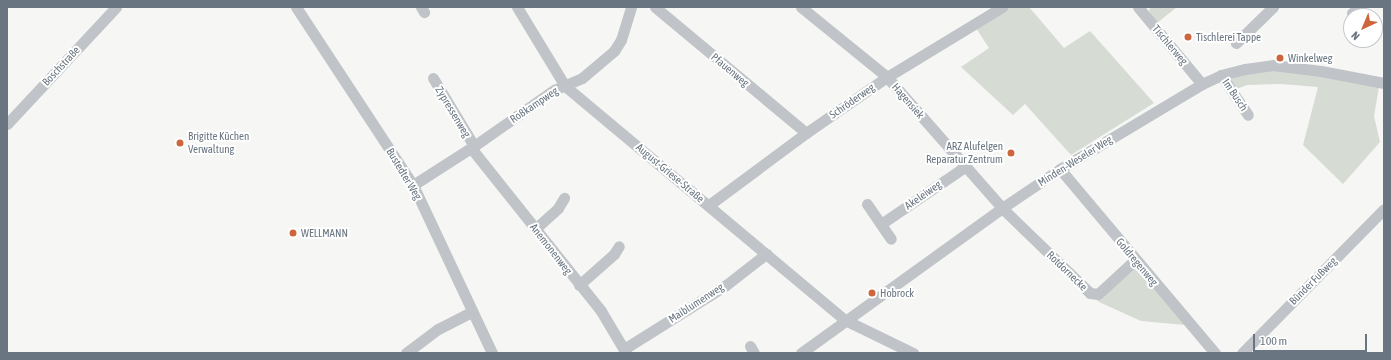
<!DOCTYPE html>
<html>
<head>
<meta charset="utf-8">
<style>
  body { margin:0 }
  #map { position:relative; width:1391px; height:360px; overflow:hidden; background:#f6f6f4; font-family:"Asap Condensed",sans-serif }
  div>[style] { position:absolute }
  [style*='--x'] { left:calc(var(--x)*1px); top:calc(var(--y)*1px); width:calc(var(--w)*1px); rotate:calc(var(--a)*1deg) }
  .green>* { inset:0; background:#d6dbd3 }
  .minor>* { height:11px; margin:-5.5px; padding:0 5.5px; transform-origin:5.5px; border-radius:5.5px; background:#c0c3c7 }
  .dots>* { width:11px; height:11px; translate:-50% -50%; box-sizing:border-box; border:2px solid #fff; border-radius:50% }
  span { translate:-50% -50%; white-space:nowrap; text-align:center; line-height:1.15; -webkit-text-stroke:4px #fff; paint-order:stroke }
  .poi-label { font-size:11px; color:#697581 }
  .left { translate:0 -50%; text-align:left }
  .right { translate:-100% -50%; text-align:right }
  .street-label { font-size:11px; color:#697581 }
  .frame { position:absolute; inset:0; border:8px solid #697581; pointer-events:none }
  .north { position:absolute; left:1343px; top:8px; width:40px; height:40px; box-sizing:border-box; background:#fff; border:1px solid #c3c8cd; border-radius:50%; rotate:224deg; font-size:11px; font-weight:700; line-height:16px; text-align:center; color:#697581 }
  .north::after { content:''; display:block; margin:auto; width:14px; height:18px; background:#ce663d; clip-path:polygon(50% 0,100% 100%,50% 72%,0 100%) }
  .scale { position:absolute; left:1253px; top:334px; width:114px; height:18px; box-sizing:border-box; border:2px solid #697581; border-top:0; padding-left:5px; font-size:12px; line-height:14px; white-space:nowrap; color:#697581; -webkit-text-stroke:3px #fff; paint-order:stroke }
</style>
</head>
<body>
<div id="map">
  <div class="green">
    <div style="clip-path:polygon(1007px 7px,1029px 7px,1064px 48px,1090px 31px,1154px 103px,1071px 155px,1025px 104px,1013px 115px,961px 67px,989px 48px,974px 25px)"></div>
    <div style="clip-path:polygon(1151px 7px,1177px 7px,1157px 23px,1151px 15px,1149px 10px)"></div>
    <div style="clip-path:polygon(1265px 70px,1290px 70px,1379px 87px,1374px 116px,1380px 142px,1343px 184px,1303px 145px,1318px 87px,1281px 84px,1247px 85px,1234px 90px,1226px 78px)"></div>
    <div style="clip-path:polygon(1135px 267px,1139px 269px,1185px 325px,1141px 321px,1097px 301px,1129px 269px)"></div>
  </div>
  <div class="minor">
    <div style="--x:296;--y:7;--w:213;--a:56.7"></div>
    <div style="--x:413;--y:185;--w:186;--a:64.8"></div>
    <div style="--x:421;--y:7;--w:6;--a:59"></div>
    <div style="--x:517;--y:7;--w:92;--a:58.7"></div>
    <div style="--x:565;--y:86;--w:365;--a:39.9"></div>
    <div style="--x:845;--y:320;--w:76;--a:25.9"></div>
    <div style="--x:655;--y:7;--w:197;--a:39.8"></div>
    <div style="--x:801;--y:7;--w:111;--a:39.1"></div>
    <div style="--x:887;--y:77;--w:174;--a:48.7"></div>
    <div style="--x:1002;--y:208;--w:122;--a:44"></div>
    <div style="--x:1090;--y:293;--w:8;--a:7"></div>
    <div style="--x:1098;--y:294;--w:50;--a:-42.6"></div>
    <div style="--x:1138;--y:7;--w:100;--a:50.3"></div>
    <div style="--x:1352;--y:13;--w:10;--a:-37"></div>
    <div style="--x:1236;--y:43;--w:52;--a:-44.2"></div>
    <div style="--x:1221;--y:75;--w:48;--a:56"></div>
    <div style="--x:433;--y:78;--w:79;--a:58.9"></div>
    <div style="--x:7;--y:124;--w:160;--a:-47"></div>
    <div style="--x:471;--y:148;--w:208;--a:51.4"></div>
    <div style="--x:601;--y:311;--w:49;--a:59.2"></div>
    <div style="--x:1060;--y:169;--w:241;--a:49.9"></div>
    <div style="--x:413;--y:185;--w:72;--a:-32.6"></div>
    <div style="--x:474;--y:146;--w:98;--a:-35"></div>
    <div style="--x:554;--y:90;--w:30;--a:-23"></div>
    <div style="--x:582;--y:78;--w:42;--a:-40.2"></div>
    <div style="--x:614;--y:51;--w:13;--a:-58"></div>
    <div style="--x:621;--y:40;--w:34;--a:-73"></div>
    <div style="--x:867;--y:204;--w:42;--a:55.6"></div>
    <div style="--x:709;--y:205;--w:121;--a:-36.6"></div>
    <div style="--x:806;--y:133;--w:98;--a:-34.7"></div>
    <div style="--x:887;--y:77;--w:135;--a:-31.3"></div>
    <div style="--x:881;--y:224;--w:103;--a:-34.3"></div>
    <div style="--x:535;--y:229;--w:31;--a:-42"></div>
    <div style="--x:558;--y:208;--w:12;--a:-59"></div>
    <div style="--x:579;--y:285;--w:47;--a:-41.5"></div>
    <div style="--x:614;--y:254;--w:9;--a:-58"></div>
    <div style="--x:750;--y:346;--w:8;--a:60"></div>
    <div style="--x:624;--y:349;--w:120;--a:-32.1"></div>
    <div style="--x:726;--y:285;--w:51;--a:-37.8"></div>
    <div style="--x:406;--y:353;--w:40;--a:-37"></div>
    <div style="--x:438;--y:329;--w:38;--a:-27"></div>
    <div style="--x:801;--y:353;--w:248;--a:-35.8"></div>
    <div style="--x:1002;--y:208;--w:70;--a:-33.9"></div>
    <div style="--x:1060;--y:169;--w:165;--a:-30.9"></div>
    <div style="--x:1202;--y:84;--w:21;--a:-25"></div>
    <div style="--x:1221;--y:75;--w:25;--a:-14"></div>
    <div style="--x:1245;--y:69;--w:28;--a:-8"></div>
    <div style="--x:1273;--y:65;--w:48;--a:7.1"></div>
    <div style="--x:1321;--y:71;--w:64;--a:10.8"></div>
    <div style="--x:1242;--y:353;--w:202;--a:-45.4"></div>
  </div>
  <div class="dots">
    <div style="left:1188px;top:37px;background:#ce663d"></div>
    <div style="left:1280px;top:58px;background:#ce663d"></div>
    <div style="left:180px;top:143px;background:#ce663d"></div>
    <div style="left:1011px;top:153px;background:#ce663d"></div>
    <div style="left:293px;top:233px;background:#ce663d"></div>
    <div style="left:872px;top:293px;background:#ce663d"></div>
  </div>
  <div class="poi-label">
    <span class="left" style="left:1196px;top:37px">Tischlerei Tappe</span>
    <span class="left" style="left:1288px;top:58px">Winkelweg</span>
    <span class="left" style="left:188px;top:143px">Brigitte Küchen<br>Verwaltung</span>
    <span class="right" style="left:1003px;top:153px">ARZ Alufelgen<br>Reparatur Zentrum</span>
    <span class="left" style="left:301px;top:233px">WELLMANN</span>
    <span class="left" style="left:880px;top:293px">Hobrock</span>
  </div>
  <div class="street-label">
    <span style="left:1170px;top:45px;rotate:50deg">Tischlerweg</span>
    <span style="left:61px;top:66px;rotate:-47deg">Boschstraße</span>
    <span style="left:730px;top:70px;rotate:40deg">Pfauenweg</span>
    <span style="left:1235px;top:95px;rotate:56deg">Im Busch</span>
    <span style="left:852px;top:101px;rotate:-35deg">Schröderweg</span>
    <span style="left:908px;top:101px;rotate:49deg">Hagensiek</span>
    <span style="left:534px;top:105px;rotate:-34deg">Roßkampweg</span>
    <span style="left:453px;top:112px;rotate:59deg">Zypressenweg</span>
    <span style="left:1075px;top:161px;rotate:-32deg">Minden-Weseler Weg</span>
    <span style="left:670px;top:173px;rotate:40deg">August-Griese-Straße</span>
    <span style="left:404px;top:174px;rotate:59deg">Bustedter Weg</span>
    <span style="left:923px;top:195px;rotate:-35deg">Akeleiweg</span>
    <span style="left:551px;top:249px;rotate:52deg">Anemonenweg</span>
    <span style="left:1137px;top:262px;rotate:50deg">Goldregenweg</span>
    <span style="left:1067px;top:271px;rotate:44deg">Rotdornecke</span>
    <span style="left:1313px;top:281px;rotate:-45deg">Bünder Fußweg</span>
    <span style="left:696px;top:303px;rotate:-33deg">Maiblumenweg</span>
  </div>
  <div class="frame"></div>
  <div class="north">N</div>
  <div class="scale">100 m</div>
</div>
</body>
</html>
